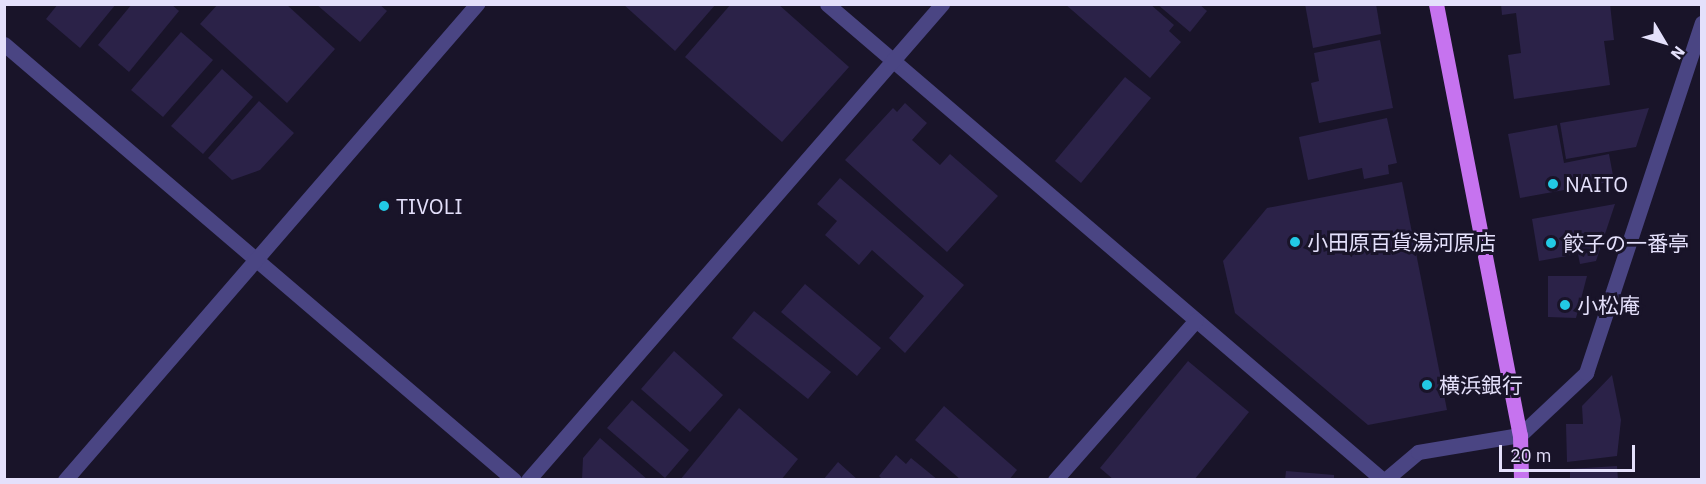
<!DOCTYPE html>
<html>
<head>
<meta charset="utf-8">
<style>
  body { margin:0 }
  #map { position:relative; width:1706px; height:484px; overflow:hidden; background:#191429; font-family:"IBM Plex Sans","Noto Sans JP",sans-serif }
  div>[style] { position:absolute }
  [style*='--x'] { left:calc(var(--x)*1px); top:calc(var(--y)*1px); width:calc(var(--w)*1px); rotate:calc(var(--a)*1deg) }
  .building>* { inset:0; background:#2b2248 }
  .minor>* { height:15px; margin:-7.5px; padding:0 7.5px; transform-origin:7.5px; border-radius:7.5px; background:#4a4583 }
  .tertiary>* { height:15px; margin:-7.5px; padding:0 7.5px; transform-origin:7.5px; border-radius:7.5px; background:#4a4583 }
  .primary>* { height:15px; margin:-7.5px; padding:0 7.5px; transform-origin:7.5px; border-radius:7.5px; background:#c673ef }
  .dots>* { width:16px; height:16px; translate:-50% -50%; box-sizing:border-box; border:3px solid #191429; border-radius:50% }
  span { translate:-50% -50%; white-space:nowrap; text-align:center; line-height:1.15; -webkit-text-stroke:6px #191429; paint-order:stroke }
  .poi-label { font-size:21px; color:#e4e0fb }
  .left { translate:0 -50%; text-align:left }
  .frame { position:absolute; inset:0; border:6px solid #e4e0fb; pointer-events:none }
  .north { position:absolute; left:1634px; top:12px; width:60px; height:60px; -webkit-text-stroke:4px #191429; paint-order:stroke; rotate:128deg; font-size:16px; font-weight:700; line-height:24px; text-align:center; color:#e4e0fb }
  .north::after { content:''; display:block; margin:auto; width:21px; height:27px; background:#e4e0fb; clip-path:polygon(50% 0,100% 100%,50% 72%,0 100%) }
  .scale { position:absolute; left:1499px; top:445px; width:136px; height:27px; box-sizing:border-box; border:3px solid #e4e0fb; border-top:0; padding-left:8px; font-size:18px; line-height:21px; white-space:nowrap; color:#e4e0fb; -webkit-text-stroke:4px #191429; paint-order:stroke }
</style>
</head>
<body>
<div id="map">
  <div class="building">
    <div style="clip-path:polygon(58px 4px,116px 4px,80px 48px,46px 19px)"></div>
    <div style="clip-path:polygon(132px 4px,171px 4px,179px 11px,129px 72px,98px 45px)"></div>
    <div style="clip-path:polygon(218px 4px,286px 4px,335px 49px,287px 103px,200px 24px)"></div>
    <div style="clip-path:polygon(316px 4px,379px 4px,387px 11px,360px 42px)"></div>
    <div style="clip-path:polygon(623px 4px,716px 4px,675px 51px)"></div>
    <div style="clip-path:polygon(731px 4px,778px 4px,849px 67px,782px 142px,685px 57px)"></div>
    <div style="clip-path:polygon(1065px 4px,1150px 4px,1174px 25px,1169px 31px,1181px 42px,1150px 78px)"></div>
    <div style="clip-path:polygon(1157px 4px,1199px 4px,1207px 11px,1190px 32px)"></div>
    <div style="clip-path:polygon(1305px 4px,1376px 4px,1381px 34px,1313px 48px)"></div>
    <div style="clip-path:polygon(1501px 4px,1610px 4px,1614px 40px,1604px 41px,1610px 85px,1514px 99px,1508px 55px,1521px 53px,1516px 13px,1502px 15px)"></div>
    <div style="clip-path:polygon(181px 32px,213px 60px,163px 117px,131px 90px)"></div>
    <div style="clip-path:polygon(1380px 40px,1393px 108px,1319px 123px,1311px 83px,1319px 81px,1314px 53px)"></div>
    <div style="clip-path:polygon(222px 69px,253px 97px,203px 154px,171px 126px)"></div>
    <div style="clip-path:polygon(1125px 77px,1151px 98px,1081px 183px,1055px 161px)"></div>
    <div style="clip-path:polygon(259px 101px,294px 133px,260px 170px,232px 180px,208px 158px)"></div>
    <div style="clip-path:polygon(905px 103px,927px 123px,912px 140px,940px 165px,950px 154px,998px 196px,947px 252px,845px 160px,893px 108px,897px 112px)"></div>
    <div style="clip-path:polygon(1649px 108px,1636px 147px,1566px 159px,1560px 123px)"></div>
    <div style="clip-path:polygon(1387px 118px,1397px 163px,1388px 165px,1389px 174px,1364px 179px,1362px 168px,1308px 180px,1299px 137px)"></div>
    <div style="clip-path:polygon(1557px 125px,1564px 163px,1609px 154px,1614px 181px,1520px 198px,1508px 134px)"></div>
    <div style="clip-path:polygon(840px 178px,964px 285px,905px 353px,889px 338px,924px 296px,872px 250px,859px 265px,825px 235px,837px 221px,817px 204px)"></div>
    <div style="clip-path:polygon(1402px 182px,1447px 410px,1368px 425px,1235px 313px,1223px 261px,1267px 208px)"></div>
    <div style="clip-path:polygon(1615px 204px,1596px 261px,1580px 264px,1578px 254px,1539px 261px,1532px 219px)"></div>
    <div style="clip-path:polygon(1548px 276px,1587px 276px,1576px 318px,1548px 317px)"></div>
    <div style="clip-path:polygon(805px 284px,881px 348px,857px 376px,781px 312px)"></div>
    <div style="clip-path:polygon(754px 311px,831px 372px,808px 399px,732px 338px)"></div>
    <div style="clip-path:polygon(674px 351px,723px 395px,690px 432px,641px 389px)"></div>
    <div style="clip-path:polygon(1188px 361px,1249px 412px,1194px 480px,1114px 480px,1100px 468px)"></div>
    <div style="clip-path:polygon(1612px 375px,1621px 420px,1617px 456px,1567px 462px,1566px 424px,1583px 424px,1582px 406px)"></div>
    <div style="clip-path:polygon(632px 400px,689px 450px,665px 478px,607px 428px)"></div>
    <div style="clip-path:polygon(944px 406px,1017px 470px,1009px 480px,961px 480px,915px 440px)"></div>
    <div style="clip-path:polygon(739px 408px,798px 459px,781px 480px,680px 480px)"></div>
    <div style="clip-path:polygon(600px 438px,648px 480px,582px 480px,583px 458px)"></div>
    <div style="clip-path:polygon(896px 455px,906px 464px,911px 458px,938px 480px,883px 480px,879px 476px)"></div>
    <div style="clip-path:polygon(838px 462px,858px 480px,823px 480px)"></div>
    <div style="clip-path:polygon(1617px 466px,1618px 480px,1570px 480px,1570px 469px)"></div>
    <div style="clip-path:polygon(1286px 471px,1334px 475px,1334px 480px,1285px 480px)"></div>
  </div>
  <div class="minor">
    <div style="--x:827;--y:4;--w:732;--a:40.57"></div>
    <div style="--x:528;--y:480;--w:631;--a:-48.98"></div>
    <div style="--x:1055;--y:480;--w:213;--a:-48.6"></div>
    <div style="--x:1385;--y:480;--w:43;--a:-40.3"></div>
    <div style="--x:1418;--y:452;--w:103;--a:-9.5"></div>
    <div style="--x:1520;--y:435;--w:91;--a:-43.2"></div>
    <div style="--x:1586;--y:373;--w:369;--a:-71.7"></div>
  </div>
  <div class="tertiary">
    <div style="--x:4;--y:44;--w:671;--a:40.53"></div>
    <div style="--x:65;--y:480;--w:630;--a:-49.12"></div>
  </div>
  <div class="primary">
    <div style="--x:1436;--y:4;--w:439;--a:79"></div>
    <div style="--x:1520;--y:435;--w:45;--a:88.7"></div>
  </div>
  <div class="dots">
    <div style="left:1553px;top:184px;background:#22c9e5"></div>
    <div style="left:384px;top:206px;background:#22c9e5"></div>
    <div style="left:1295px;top:242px;background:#22c9e5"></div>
    <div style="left:1551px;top:243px;background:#22c9e5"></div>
    <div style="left:1565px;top:305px;background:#22c9e5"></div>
    <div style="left:1427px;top:385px;background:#22c9e5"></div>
  </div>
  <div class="poi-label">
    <span class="left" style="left:1565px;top:184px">NAITO</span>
    <span class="left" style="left:396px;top:206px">TIVOLI</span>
    <span class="left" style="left:1307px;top:242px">小田原百貨湯河原店</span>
    <span class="left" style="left:1563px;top:243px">餃子の一番亭</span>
    <span class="left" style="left:1577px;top:305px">小松庵</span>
    <span class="left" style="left:1439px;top:385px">横浜銀行</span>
  </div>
  <div class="frame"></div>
  <div class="north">N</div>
  <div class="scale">20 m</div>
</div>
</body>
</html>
